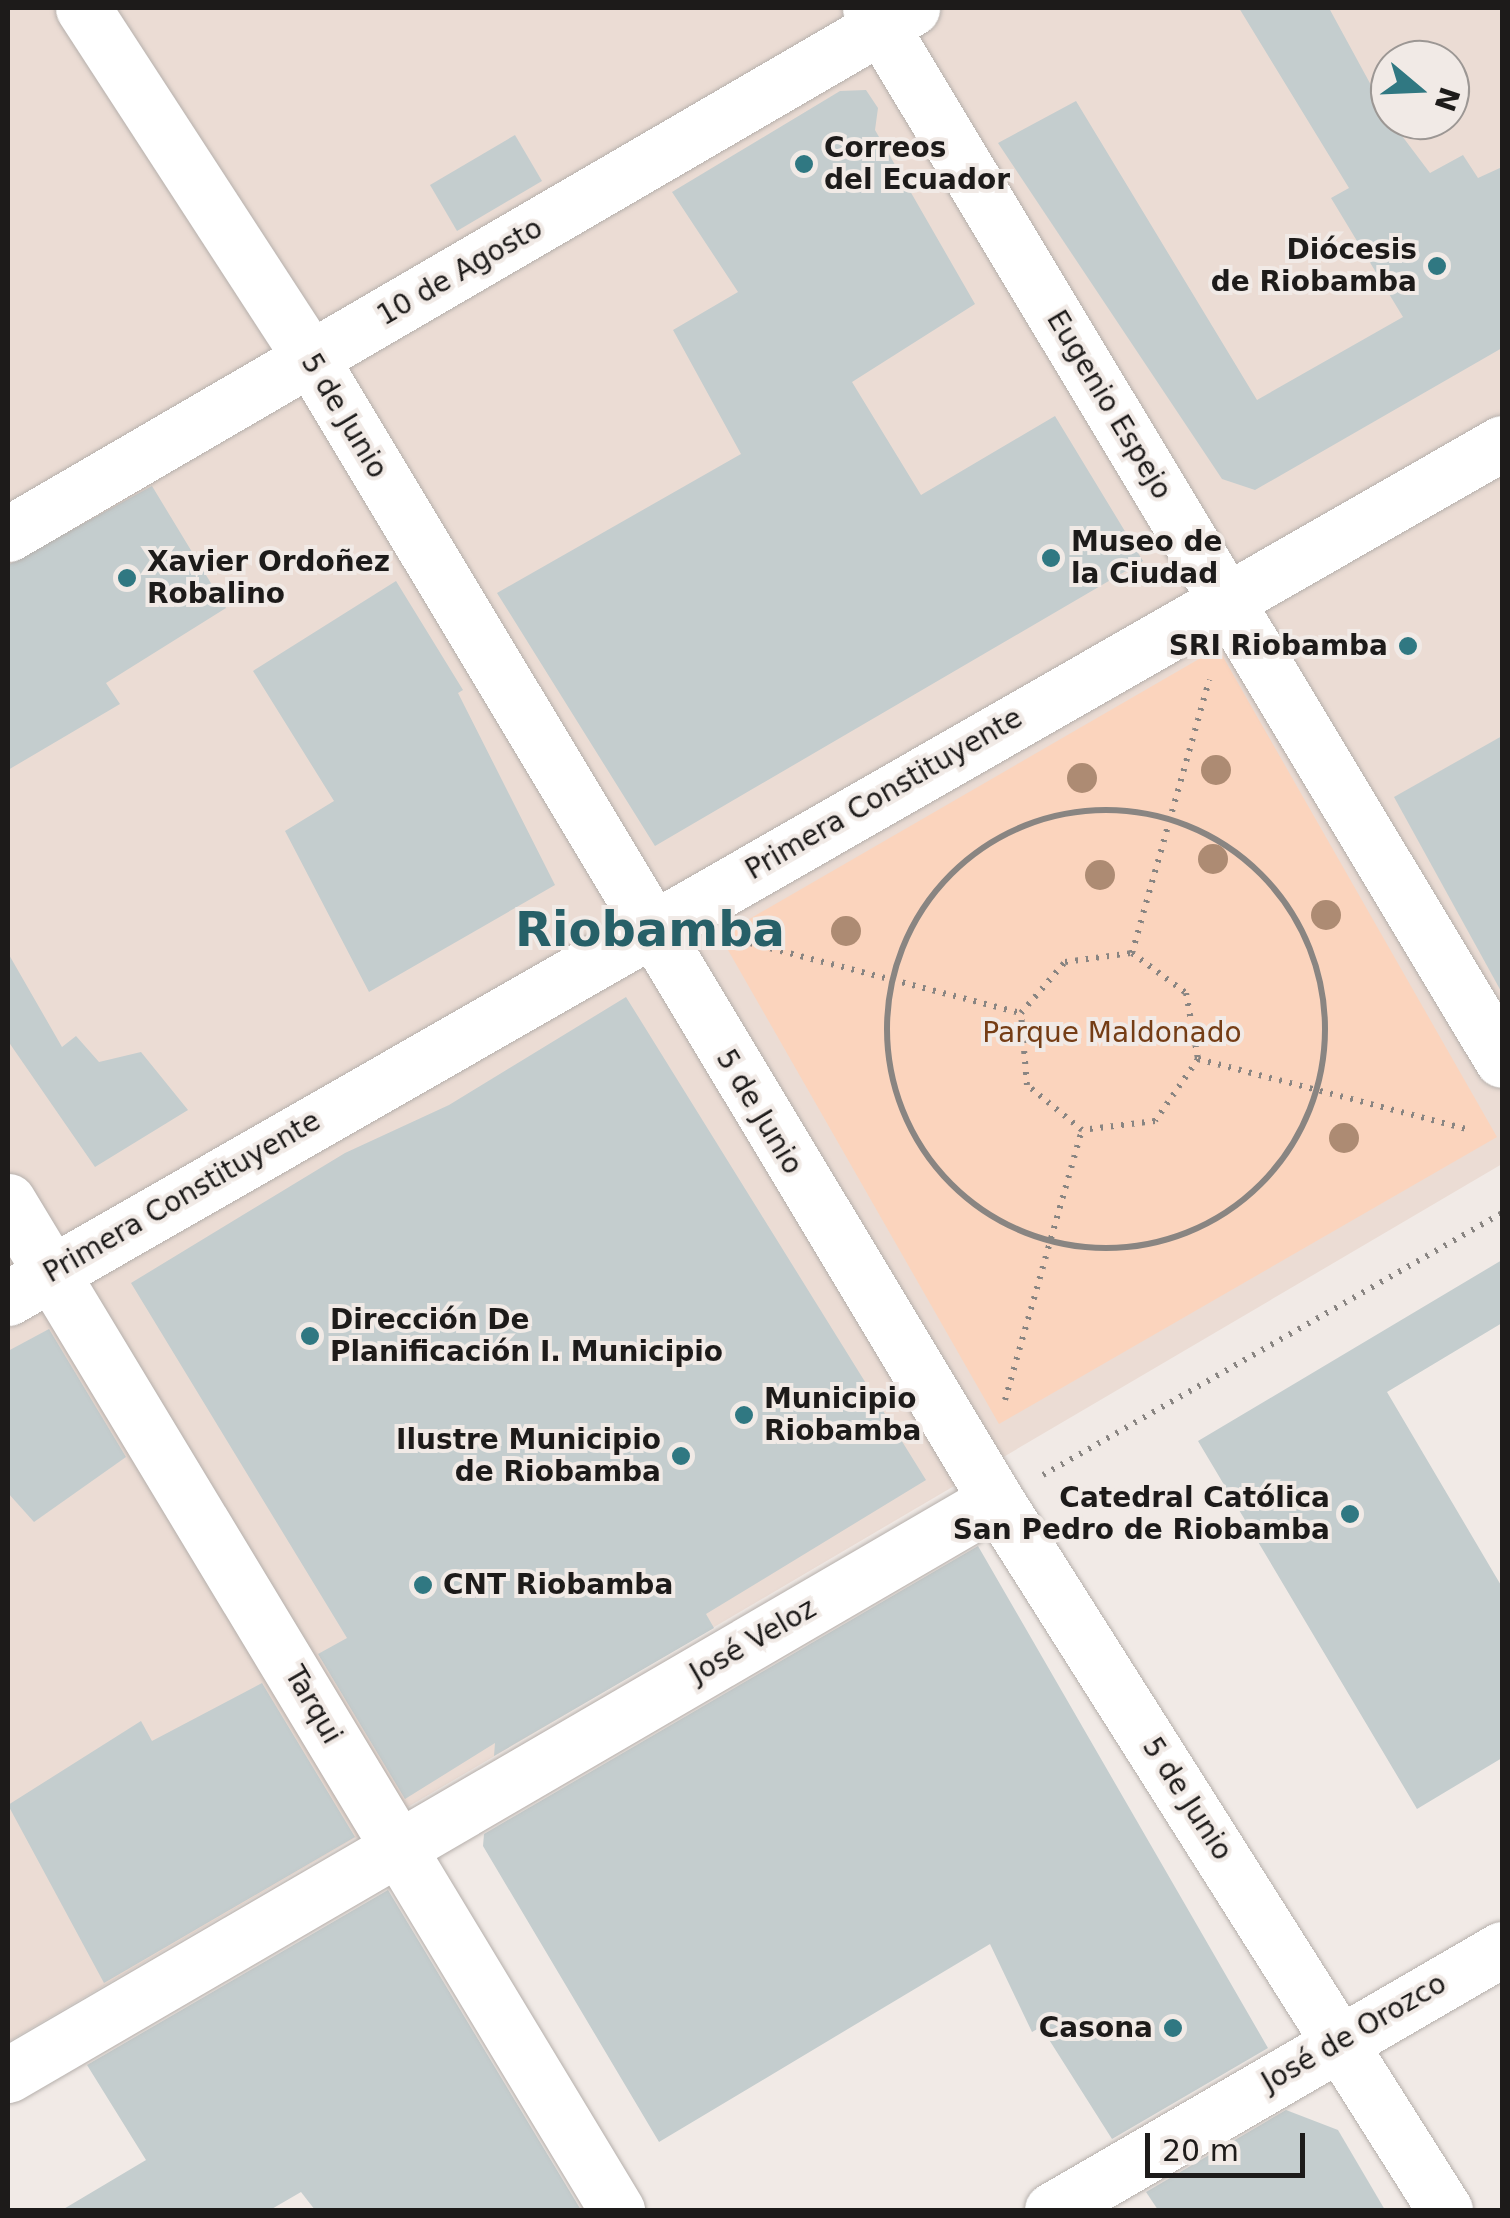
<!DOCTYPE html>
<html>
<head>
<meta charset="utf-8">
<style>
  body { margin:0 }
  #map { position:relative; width:1510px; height:2218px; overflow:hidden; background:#f1eae6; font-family:"DejaVu Sans",sans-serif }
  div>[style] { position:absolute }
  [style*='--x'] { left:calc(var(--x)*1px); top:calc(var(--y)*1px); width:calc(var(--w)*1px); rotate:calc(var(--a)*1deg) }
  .built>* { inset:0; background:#ebdcd4 }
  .green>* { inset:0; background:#fbd4bd }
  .building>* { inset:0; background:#c4cdce }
  .path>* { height:6px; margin-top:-3px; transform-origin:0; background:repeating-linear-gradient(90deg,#898582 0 2.5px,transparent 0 10.5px) }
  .path>.ring { margin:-3px; padding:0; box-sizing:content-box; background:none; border:6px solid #898582; border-radius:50% }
  .roads { filter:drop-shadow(0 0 2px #b5afab) drop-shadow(0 0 2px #b5afab) }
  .minor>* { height:55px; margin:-27.5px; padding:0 27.5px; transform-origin:27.5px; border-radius:27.5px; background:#fff }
  .tertiary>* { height:55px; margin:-27.5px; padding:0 27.5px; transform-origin:27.5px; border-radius:27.5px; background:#fff }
  .secondary>* { height:55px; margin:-27.5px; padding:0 27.5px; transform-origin:27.5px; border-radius:27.5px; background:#fff }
  .trees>* { width:30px; height:30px; margin:-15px; border-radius:50%; background:#ad8b73 }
  .dots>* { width:28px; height:28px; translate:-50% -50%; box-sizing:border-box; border:5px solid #f1eae6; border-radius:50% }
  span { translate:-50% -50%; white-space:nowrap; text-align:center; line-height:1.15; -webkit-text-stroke:8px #f1eae6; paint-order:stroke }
  .poi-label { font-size:28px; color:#1d1b1a; font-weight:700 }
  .left { translate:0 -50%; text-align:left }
  .right { translate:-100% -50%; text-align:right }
  .street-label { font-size:28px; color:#1d1b1a }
  .park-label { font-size:28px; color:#753d15 }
  .town-label { font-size:48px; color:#276068; font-weight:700 }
  .frame { position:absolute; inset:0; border:10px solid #1d1b1a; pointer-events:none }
  .north { position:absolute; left:1370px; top:40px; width:100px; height:100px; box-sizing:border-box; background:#f1eae6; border:2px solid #9c9794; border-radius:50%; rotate:109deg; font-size:28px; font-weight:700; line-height:40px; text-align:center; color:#1d1b1a }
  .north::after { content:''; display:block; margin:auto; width:35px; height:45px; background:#307882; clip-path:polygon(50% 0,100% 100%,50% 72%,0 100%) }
  .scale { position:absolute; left:1145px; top:2133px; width:160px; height:45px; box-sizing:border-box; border:5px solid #1d1b1a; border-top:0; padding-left:12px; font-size:30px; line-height:35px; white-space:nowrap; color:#1d1b1a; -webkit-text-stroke:8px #f1eae6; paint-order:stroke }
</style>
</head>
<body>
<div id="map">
  <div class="built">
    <div style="clip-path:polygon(evenodd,8px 8px,1502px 8px,1502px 1164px,8px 2042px,8px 8px,1390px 60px,1450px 60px,1450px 120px,1390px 120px,1390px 60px)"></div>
  </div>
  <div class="green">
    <div style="clip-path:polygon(1218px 648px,1497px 1137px,999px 1424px,720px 936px)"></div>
  </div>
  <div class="building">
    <div style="clip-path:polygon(1239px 8px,1329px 8px,1390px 120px,1430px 173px,1463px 155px,1478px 178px,1502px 167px,1502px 348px,1255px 490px,1222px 479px,998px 143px,1076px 101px,1257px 400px,1403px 317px,1331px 198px,1349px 188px)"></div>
    <div style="clip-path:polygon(866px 90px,878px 108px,875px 130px,975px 304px,852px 382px,921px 495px,1055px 416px,1143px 561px,655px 846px,497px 593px,741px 454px,673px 330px,738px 292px,672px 192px,840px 91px)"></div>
    <div style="clip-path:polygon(515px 135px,542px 181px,457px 231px,430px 185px)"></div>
    <div style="clip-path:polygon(152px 486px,226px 608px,106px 683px,120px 704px,8px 770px,8px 565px)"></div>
    <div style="clip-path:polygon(396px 581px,463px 690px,458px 693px,555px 885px,369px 992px,285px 831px,334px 801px,253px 671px)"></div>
    <div style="clip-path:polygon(1502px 736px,1502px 993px,1394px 797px)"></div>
    <div style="clip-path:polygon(8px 953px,62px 1047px,76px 1036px,99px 1062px,141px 1052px,188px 1110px,95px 1167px,8px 1041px)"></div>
    <div style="clip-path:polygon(626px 997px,926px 1480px,706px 1614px,714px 1628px,494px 1756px,495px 1743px,405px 1799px,318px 1654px,347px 1638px,131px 1283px,345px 1153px,449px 1105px)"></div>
    <div style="clip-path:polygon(1502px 1260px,1502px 1323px,1387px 1392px,1502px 1587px,1502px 1758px,1417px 1809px,1198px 1441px)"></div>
    <div style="clip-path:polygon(49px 1329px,126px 1457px,34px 1522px,8px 1493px,8px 1351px)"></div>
    <div style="clip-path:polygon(978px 1546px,1268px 2048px,1112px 2139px,1041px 2027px,1032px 2032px,990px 1944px,659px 2142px,483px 1846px,484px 1834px)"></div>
    <div style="clip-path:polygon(262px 1683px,355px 1837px,104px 1983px,8px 1805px,141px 1721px,152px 1741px)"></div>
    <div style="clip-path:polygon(388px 1890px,581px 2210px,315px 2210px,301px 2192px,270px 2210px,62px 2210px,146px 2160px,87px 2065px)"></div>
    <div style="clip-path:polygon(1286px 2110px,1338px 2130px,1385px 2210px,1158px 2210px,1146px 2192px)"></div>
  </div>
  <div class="path">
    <div class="ring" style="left:887px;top:810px;width:432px;height:432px"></div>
    <div style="--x:750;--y:943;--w:280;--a:14.5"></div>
    <div style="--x:1132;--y:953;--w:67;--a:36.5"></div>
    <div style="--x:1186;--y:993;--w:67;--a:79.7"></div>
    <div style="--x:1198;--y:1059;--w:75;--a:124.7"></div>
    <div style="--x:1155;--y:1121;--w:74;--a:173"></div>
    <div style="--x:1082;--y:1130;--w:71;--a:-140.7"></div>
    <div style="--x:1027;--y:1085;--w:72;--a:-94.8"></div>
    <div style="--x:1021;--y:1013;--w:67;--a:-49.2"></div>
    <div style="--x:1065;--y:962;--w:68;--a:-7.7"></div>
    <div style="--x:1132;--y:953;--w:284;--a:-74.2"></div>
    <div style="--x:1198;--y:1059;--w:277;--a:14.6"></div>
    <div style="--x:1005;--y:1400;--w:281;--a:-74.1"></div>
    <div style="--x:1043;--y:1475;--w:529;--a:-29.72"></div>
  </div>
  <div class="roads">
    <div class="minor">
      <div style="--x:83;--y:8;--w:419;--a:57"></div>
      <div style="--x:8;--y:1201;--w:1179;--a:58.89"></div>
      <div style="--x:8;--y:2075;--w:1143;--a:-30.2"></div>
      <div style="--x:1052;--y:2210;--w:520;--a:-30.11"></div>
    </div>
    <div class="tertiary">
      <div style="--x:870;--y:8;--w:1227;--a:59"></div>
      <div style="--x:311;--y:359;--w:1331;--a:59.02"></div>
      <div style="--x:996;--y:1500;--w:840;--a:57.69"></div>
    </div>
    <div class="secondary">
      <div style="--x:8;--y:534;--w:1046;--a:-30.19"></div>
      <div style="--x:8;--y:1298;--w:1721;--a:-29.78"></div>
    </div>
  </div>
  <div class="trees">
    <div style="left:1216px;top:770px"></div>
    <div style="left:1082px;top:778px"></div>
    <div style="left:1213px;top:859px"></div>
    <div style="left:1100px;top:875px"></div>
    <div style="left:1326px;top:915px"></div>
    <div style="left:846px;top:931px"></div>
    <div style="left:1344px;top:1138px"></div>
  </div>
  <div class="dots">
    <div style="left:804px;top:164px;background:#307882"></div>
    <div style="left:1437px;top:266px;background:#307882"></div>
    <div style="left:1051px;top:558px;background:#307882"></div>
    <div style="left:127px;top:578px;background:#307882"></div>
    <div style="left:1408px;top:646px;background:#307882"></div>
    <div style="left:310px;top:1336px;background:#307882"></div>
    <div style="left:744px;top:1415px;background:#307882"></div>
    <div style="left:681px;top:1456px;background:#307882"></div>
    <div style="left:1350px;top:1514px;background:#307882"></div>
    <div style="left:423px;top:1585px;background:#307882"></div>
    <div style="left:1173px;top:2028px;background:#307882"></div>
  </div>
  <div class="poi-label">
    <span class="left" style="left:824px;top:164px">Correos<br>del Ecuador</span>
    <span class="right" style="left:1417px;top:266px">Diócesis<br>de Riobamba</span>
    <span class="left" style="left:1071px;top:558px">Museo de<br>la Ciudad</span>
    <span class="left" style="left:147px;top:578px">Xavier Ordoñez<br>Robalino</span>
    <span class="right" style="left:1388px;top:646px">SRI Riobamba</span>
    <span class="left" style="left:330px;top:1336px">Dirección De<br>Planificación I. Municipio</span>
    <span class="left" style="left:764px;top:1415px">Municipio<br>Riobamba</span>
    <span class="right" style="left:661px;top:1456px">Ilustre Municipio<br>de Riobamba</span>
    <span class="right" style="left:1330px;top:1514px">Catedral Católica<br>San Pedro de Riobamba</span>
    <span class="left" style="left:443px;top:1585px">CNT Riobamba</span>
    <span class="right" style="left:1153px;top:2028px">Casona</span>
  </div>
  <div class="street-label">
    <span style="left:460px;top:272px;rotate:-30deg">10 de Agosto</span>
    <span style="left:1109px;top:405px;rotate:59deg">Eugenio Espejo</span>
    <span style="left:344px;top:416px;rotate:59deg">5 de Junio</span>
    <span style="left:884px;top:794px;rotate:-30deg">Primera Constituyente</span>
    <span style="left:759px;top:1112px;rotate:59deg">5 de Junio</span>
    <span style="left:182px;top:1197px;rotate:-30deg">Primera Constituyente</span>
    <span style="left:753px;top:1641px;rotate:-30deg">José Veloz</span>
    <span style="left:313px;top:1705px;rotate:60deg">Tarqui</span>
    <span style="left:1187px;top:1799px;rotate:57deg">5 de Junio</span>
    <span style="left:1354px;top:2033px;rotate:-30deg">José de Orozco</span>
  </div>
  <div class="park-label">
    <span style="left:1112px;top:1033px">Parque Maldonado</span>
  </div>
  <div class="town-label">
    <span style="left:650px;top:930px">Riobamba</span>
  </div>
  <div class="frame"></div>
  <div class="north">N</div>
  <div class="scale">20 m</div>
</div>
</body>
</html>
